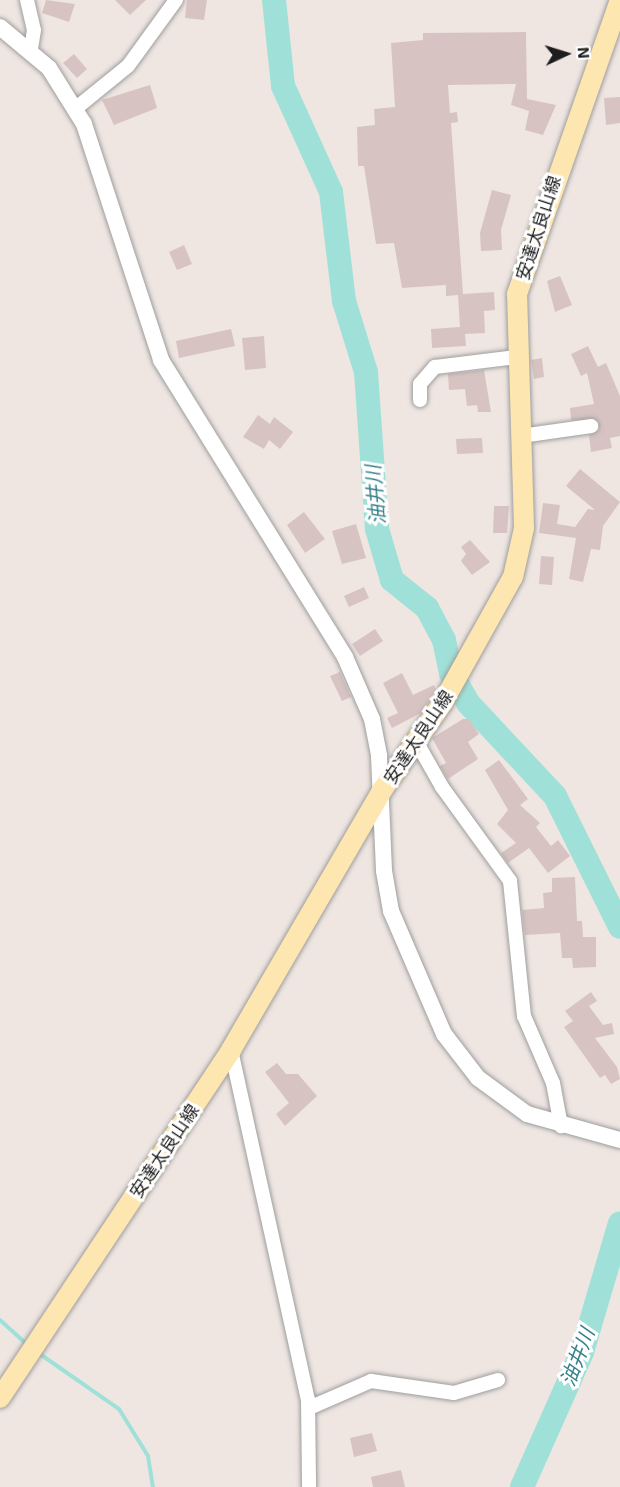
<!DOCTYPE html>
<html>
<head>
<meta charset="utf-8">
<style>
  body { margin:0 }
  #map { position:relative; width:620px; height:1487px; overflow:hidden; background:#efe6e2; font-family:"Exo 2","Noto Sans JP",sans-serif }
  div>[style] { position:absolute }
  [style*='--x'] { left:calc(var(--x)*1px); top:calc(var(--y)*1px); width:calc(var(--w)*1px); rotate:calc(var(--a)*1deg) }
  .stream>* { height:4px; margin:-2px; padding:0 2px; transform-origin:2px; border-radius:2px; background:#9fe1d8 }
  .river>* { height:24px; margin:-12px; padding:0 12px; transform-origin:12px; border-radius:12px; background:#9fe1d8 }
  .building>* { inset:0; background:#d7c4c2 }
  .roads { filter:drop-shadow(0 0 2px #9e9e9e) drop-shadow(0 0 2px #9e9e9e) }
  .minor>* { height:14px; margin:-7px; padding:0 7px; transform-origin:7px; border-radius:7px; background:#fff }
  .tertiary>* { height:16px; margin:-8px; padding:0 8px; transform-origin:8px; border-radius:8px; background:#fff }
  .secondary>* { height:20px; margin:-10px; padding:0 10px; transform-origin:10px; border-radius:10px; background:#fee6b1 }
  span { translate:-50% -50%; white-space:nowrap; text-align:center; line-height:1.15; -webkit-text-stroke:6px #fff; paint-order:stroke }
  .street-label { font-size:18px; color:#1d1d1d }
  .water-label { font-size:20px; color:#36808b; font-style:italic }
  .north { position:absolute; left:536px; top:24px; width:60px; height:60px; -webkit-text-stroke:4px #fff; paint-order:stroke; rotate:86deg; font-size:16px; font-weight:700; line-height:24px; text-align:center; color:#1d1d1d }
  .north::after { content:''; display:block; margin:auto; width:21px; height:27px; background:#1d1d1d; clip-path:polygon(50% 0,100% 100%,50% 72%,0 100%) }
</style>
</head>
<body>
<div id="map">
  <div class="stream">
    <div style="--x:0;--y:1320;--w:38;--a:42"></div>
    <div style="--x:37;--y:1352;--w:100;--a:34.8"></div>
    <div style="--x:119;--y:1409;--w:55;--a:58.3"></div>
    <div style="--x:148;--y:1456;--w:31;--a:81"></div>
  </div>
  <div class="river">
    <div style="--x:274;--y:0;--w:86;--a:84"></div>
    <div style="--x:283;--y:86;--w:116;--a:65.6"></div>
    <div style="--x:331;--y:192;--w:110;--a:83.2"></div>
    <div style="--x:344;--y:301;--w:74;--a:72.8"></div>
    <div style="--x:366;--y:372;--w:157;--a:86"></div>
    <div style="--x:377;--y:529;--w:53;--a:73.6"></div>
    <div style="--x:392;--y:580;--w:45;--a:38.7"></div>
    <div style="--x:427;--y:608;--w:36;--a:62"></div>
    <div style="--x:444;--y:640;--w:34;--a:78"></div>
    <div style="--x:451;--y:673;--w:34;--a:60"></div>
    <div style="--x:468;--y:703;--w:127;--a:46.9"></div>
    <div style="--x:555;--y:796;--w:146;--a:63.6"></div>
    <div style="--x:522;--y:1487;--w:148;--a:-66"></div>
    <div style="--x:582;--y:1352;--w:134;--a:-73.6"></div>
  </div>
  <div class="building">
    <div style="clip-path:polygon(46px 0,75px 4px,69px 22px,42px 13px)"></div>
    <div style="clip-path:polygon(115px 0,146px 0,130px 15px)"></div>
    <div style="clip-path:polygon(187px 0,207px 0,204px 20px,185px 18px)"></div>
    <div style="clip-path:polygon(526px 32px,527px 99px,556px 105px,543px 135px,525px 130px,529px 111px,511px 105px,516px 84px,448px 85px,450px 113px,457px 112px,458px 122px,451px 123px,463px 294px,494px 292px,495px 310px,484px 311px,485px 333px,465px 334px,466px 346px,432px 348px,431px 329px,460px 327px,458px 295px,446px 296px,446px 285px,402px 288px,394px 243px,376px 244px,364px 166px,358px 166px,357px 127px,375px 125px,374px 109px,395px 107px,391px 43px,423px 40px,423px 33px)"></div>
    <div style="clip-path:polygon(74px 54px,87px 69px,77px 78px,63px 63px)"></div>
    <div style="clip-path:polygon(150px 85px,157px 108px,114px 125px,102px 100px)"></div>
    <div style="clip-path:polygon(620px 97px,620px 123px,606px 125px,604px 98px)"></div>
    <div style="clip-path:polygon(492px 190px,511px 195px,501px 230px,502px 250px,481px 251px,480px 233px)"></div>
    <div style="clip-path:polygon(184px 245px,192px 264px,177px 270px,169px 252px)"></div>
    <div style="clip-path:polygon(560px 276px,572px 305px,555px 312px,547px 281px)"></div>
    <div style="clip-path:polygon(231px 329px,235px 346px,179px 358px,176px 341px)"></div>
    <div style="clip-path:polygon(264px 336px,266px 368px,245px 370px,242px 338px)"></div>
    <div style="clip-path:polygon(588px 346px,598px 367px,606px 363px,620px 396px,620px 436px,610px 438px,612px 448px,591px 452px,589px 435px,599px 430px,598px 421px,571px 420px,570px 408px,594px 404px,587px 373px,581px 376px,571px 354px)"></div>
    <div style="clip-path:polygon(542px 358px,544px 377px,534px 379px,531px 360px)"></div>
    <div style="clip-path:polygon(484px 370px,491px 412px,478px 412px,477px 405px,467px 406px,465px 389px,449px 390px,448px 374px)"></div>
    <div style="clip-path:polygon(258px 415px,270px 424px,274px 417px,293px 432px,280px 449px,269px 440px,264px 449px,243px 437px)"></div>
    <div style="clip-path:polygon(482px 438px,483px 453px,457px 454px,456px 439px)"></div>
    <div style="clip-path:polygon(580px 469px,620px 502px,603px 526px,600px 550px,591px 549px,583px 582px,569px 579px,576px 538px,539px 533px,543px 503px,560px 505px,557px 524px,575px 527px,588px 509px,595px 510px,566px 486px)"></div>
    <div style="clip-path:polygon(494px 506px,509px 506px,507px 533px,493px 533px)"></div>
    <div style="clip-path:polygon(304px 512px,325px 539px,305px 553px,287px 525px)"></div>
    <div style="clip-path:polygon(356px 524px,366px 558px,342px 564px,332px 531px)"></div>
    <div style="clip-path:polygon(470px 540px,490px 562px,472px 575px,461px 561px,466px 554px,461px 547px)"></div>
    <div style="clip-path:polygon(541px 556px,554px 557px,552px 585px,539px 584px)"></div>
    <div style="clip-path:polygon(364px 587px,369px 598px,349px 607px,344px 596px)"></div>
    <div style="clip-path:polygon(375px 629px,383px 641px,360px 656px,352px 644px)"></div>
    <div style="clip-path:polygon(340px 672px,351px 697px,342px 701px,330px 676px)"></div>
    <div style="clip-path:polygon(402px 673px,413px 695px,434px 685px,436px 690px,421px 713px,392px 728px,387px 718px,398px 713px,383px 683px)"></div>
    <div style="clip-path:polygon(463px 719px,469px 719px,479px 734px,468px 742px,478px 759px,448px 779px,440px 766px,446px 763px,432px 738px)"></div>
    <div style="clip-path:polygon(499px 760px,528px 799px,520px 805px,540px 823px,536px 827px,551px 846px,558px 840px,570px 856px,548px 873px,529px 848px,508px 863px,501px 853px,516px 843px,497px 824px,508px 810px,485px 770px)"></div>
    <div style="clip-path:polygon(575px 877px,577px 921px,582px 921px,583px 937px,596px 937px,596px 967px,573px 968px,572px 958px,562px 958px,560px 933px,525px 935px,522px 910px,544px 908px,543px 893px,552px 892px,552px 878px)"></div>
    <div style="clip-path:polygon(591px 992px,597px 1001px,589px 1006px,603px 1025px,612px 1023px,614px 1034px,595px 1038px,617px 1067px,620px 1079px,611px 1084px,605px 1075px,600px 1078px,564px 1027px,573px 1021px,565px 1011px)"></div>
    <div style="clip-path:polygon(277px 1063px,286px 1074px,298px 1074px,317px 1096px,285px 1126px,276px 1114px,289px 1103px,265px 1072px)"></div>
    <div style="clip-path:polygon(372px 1433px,377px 1451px,354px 1457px,350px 1438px)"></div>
    <div style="clip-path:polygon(401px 1470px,405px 1487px,373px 1487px,371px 1477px)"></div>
  </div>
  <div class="roads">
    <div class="minor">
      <div style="--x:27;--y:0;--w:31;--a:77"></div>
      <div style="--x:34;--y:30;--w:18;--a:99"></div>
      <div style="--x:75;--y:109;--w:68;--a:-39.1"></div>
      <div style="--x:128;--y:66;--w:82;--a:-54"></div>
      <div style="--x:420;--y:400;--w:16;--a:-90"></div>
      <div style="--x:420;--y:384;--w:23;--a:-49"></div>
      <div style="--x:435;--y:367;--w:82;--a:-7"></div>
      <div style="--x:521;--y:436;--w:71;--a:-8.1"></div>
      <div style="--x:416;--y:741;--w:53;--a:60.5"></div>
      <div style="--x:442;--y:787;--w:116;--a:54.1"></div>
      <div style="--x:510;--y:881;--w:136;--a:84.1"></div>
      <div style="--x:524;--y:1016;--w:73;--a:66.6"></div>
      <div style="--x:553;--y:1083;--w:44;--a:79.5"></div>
      <div style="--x:231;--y:1050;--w:357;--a:77.6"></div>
      <div style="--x:308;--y:1399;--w:88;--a:89.3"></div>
      <div style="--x:309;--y:1408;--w:68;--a:-23.5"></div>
      <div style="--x:371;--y:1381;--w:84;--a:8.2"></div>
      <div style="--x:454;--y:1393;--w:46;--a:-16.5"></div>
    </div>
    <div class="tertiary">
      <div style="--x:0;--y:27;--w:64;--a:39.9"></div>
      <div style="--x:49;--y:68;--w:66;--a:58"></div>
      <div style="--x:84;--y:124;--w:248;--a:71.9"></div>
      <div style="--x:161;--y:360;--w:349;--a:58.2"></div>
      <div style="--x:345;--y:657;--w:68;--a:66.5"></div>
      <div style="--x:372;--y:719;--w:38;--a:79"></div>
      <div style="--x:379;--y:756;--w:115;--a:87.5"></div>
      <div style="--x:384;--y:871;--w:41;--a:80.1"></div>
      <div style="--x:391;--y:911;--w:134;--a:66.7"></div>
      <div style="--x:444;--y:1034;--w:56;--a:52.3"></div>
      <div style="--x:478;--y:1078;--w:61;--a:36.3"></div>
      <div style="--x:527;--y:1114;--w:97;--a:15.6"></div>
    </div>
    <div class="secondary">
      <div style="--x:0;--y:1398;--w:418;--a:-56.4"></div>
      <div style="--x:231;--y:1050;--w:302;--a:-59.8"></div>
      <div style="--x:383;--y:789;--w:106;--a:-55.4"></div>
      <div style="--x:443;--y:702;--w:143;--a:-60.8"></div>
      <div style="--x:513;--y:577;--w:50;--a:-77.3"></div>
      <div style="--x:524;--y:528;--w:234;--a:-91.7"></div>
      <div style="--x:517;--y:294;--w:312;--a:-70.7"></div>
    </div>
  </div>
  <div class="street-label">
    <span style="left:538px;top:228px;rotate:-72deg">安達太良山線</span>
    <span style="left:418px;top:737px;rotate:-56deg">安達太良山線</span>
    <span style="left:164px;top:1151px;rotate:-56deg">安達太良山線</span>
  </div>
  <div class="water-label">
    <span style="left:375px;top:495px;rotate:-95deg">油井川</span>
    <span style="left:577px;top:1357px;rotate:-69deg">油井川</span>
  </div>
  <div class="north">N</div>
</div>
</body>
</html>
